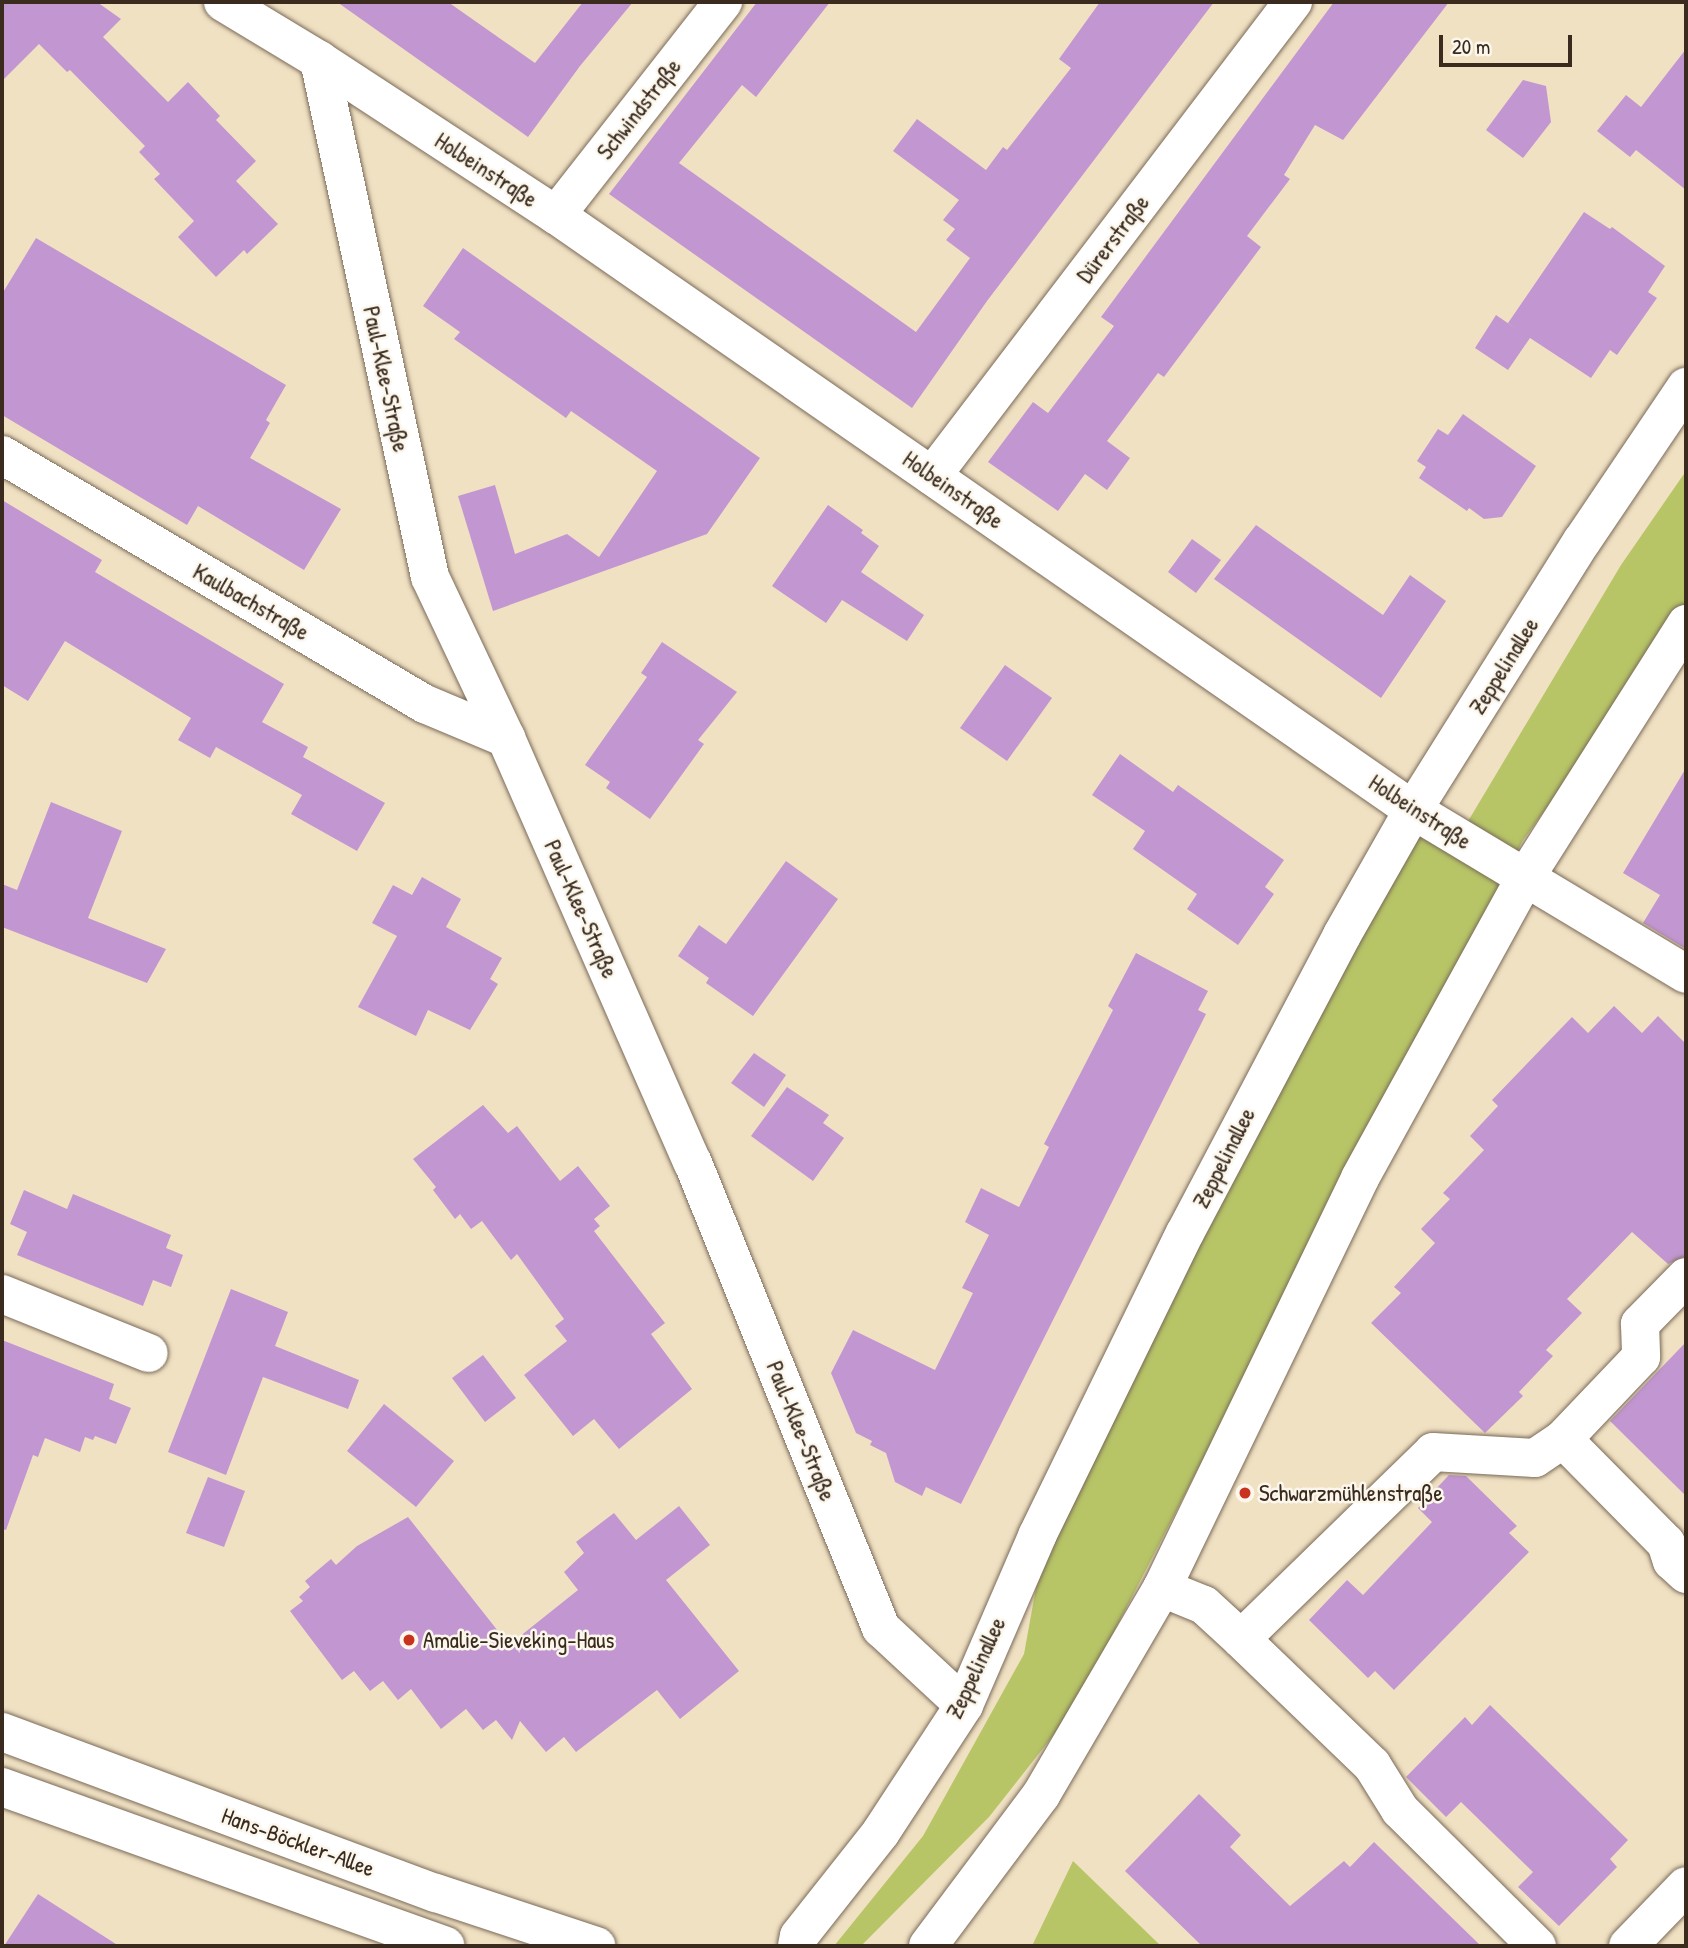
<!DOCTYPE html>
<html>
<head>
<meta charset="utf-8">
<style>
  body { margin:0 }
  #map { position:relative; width:1688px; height:1948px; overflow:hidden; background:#f0e1c3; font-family:"Patrick Hand",sans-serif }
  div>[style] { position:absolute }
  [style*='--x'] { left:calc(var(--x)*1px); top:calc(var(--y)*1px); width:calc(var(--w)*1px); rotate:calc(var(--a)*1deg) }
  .green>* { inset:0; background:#b7c567 }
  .building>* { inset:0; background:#c297d1 }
  .roads { filter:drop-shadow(0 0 2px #7a6a58) drop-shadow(0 0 2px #7a6a58) }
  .minor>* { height:38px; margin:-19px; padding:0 19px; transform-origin:19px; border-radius:19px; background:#fff }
  .dots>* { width:19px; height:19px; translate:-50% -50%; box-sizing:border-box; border:4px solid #fbf7ec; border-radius:50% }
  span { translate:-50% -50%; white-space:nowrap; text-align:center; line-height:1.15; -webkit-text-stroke:5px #fbf7ec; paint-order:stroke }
  .street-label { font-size:23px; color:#3b2a1e }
  .poi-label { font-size:23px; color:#3b2a1e }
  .left { translate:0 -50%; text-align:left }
  .frame { position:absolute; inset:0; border:4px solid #3b2a1e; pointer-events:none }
  .scale { position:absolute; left:1439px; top:35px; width:133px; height:32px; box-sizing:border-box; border:4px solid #3b2a1e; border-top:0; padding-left:9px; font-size:21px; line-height:24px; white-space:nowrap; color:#3b2a1e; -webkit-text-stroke:5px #fbf7ec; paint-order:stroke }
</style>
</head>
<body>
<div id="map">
  <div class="green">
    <div style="clip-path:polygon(1686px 471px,1686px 618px,1523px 840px,1074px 1709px,989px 1817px,861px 1946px,834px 1946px,923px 1836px,1024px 1654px,1045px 1538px,1417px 811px,1458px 838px,1621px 565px)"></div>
    <div style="clip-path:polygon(1073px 1861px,1161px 1946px,1032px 1946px)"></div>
  </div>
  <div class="building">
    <div style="clip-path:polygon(2px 2px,97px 2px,121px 19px,103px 37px,168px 102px,188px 82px,220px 116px,216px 120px,256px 161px,236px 181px,278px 224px,247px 254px,244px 250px,216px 277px,178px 237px,194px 221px,154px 179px,160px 174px,139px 152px,145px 146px,70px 70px,67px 72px,39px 44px,2px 81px)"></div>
    <div style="clip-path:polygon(337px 2px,448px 2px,535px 63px,583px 2px,633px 2px,580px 66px,528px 137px)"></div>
    <div style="clip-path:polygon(757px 2px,830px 2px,756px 97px,742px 85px,679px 163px,916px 332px,970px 258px,946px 240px,955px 229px,943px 220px,959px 200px,893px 151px,917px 119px,986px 170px,1003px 147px,1007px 150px,1071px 68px,1059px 59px,1100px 2px,1214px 2px,987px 301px,912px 408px,609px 194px)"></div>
    <div style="clip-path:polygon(1334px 2px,1449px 2px,1343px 140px,1315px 125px,1284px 175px,1290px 179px,1247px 236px,1261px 247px,1164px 377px,1158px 373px,1107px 441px,1130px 458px,1107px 490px,1085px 474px,1058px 511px,988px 462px,1033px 402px,1048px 413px,1114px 326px,1101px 317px)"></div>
    <div style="clip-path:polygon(1686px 49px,1686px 190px,1636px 150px,1630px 157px,1597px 131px,1626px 95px,1641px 107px)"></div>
    <div style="clip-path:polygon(1523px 80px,1546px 86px,1551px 122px,1523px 158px,1486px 130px)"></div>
    <div style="clip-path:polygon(1584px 212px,1610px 229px,1612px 227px,1665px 266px,1648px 292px,1657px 298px,1617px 355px,1610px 350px,1591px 378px,1530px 338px,1508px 370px,1475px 348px,1496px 315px,1518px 330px,1508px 323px)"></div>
    <div style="clip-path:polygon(36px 238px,286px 385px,266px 420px,270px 423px,250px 458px,341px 509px,304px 570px,198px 506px,187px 525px,2px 415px,2px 294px)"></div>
    <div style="clip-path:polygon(463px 248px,760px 458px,707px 534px,493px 611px,458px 496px,495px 485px,515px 554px,567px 534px,599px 557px,657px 471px,571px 411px,566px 418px,454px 339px,460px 332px,423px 306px)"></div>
    <div style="clip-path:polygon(1463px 414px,1536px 466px,1502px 517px,1484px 519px,1469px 508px,1467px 511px,1419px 478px,1426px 467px,1417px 461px,1438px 429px,1448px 435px)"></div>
    <div style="clip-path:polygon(2px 500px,102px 560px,95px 572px,284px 684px,262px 722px,308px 747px,303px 757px,385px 803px,357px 851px,291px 814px,302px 795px,216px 747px,210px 758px,178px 740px,191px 718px,65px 641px,28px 701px,2px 685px)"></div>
    <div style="clip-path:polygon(828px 505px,863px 530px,861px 533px,879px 546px,861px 572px,924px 615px,907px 641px,842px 600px,826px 623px,772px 586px)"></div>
    <div style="clip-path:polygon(1256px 525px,1383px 615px,1410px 575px,1446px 601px,1381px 698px,1214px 579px)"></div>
    <div style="clip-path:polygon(1192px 539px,1221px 560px,1196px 593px,1168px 572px)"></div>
    <div style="clip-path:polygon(662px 642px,737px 692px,698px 740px,704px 744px,650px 819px,606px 788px,610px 782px,585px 765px,647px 677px,641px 673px)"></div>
    <div style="clip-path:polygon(1005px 665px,1052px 698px,1007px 761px,960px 728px)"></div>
    <div style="clip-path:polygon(1120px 754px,1173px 792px,1178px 785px,1284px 860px,1265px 887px,1274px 894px,1238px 945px,1187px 909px,1197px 894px,1133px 849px,1145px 831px,1092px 795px)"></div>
    <div style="clip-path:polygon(1686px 768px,1686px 949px,1643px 923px,1660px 895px,1623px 873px)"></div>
    <div style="clip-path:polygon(51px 802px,122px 831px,88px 918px,166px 949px,147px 983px,2px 927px,2px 884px,17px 890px)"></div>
    <div style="clip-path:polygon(786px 861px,838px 899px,753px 1016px,706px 983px,709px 978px,678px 956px,699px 925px,726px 944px)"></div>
    <div style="clip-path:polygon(422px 877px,461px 899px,446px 927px,502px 958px,490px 979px,498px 984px,470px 1030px,428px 1010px,416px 1036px,358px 1007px,397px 936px,372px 923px,393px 885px,412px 895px)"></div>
    <div style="clip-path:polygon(1136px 953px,1208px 991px,1198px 1010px,1206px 1014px,961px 1504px,926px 1487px,922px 1496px,895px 1482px,886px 1453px,870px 1445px,872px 1441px,856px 1433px,831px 1373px,853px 1330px,935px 1370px,973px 1293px,962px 1288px,989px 1235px,965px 1222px,981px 1188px,1019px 1207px,1049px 1147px,1044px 1144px,1113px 1010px,1108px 1006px)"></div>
    <div style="clip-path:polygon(1614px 1006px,1642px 1033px,1658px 1016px,1686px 1044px,1686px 1256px,1668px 1264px,1632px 1232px,1567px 1299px,1582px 1313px,1546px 1350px,1553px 1356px,1519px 1392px,1523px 1396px,1485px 1433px,1371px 1323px,1401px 1293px,1394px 1287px,1435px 1243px,1421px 1229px,1450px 1199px,1443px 1193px,1484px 1150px,1470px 1136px,1498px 1106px,1492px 1100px,1572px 1017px,1588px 1033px)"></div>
    <div style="clip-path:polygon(754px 1053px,786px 1075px,764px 1107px,731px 1083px)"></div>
    <div style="clip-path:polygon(787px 1087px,829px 1115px,823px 1123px,844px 1138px,813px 1181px,751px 1136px)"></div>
    <div style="clip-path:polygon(483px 1105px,508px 1133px,517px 1126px,560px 1181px,578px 1166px,610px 1206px,594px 1219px,600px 1226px,594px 1231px,665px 1323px,651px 1334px,692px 1389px,619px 1449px,594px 1419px,573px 1436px,524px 1375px,567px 1341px,555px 1326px,564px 1319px,517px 1254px,511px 1260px,482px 1221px,471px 1229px,460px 1214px,455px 1219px,433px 1190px,436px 1187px,413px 1159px)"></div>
    <div style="clip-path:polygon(24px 1190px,67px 1209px,73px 1194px,171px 1235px,166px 1248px,183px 1255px,171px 1287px,153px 1280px,143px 1306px,17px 1255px,27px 1232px,10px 1224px)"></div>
    <div style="clip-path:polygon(231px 1289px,288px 1312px,275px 1346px,359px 1380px,348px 1409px,263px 1377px,226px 1475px,168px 1452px)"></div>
    <div style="clip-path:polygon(2px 1340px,114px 1384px,109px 1399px,131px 1408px,116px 1444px,95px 1436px,93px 1440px,85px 1437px,80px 1452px,45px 1438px,38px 1457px,33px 1455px,6px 1530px,2px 1529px)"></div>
    <div style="clip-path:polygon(1686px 1342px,1686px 1496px,1610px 1421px)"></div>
    <div style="clip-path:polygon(483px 1355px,516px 1398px,485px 1422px,452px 1378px)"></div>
    <div style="clip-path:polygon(384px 1404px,454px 1461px,416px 1507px,347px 1451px)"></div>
    <div style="clip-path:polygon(1449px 1475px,1466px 1476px,1517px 1526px,1509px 1533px,1529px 1552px,1394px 1690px,1375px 1671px,1368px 1678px,1309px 1620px,1347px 1580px,1363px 1595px,1432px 1522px,1418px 1508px)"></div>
    <div style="clip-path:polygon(208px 1477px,245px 1491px,224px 1547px,186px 1533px)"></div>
    <div style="clip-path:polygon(679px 1506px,710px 1545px,666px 1580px,739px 1671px,680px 1719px,657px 1690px,576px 1752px,564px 1737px,546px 1752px,520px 1721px,512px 1740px,496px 1720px,483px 1730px,466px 1709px,441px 1729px,411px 1689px,398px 1700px,383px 1681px,370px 1691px,354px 1671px,342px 1680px,290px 1611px,303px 1601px,299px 1597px,310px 1587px,305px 1581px,331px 1559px,336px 1565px,357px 1546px,408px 1517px,509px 1645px,578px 1590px,564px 1572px,584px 1553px,576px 1542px,614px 1513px,636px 1540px)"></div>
    <div style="clip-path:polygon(1490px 1705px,1628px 1840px,1610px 1859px,1617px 1867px,1559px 1926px,1518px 1887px,1533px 1872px,1461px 1802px,1446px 1817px,1406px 1777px,1465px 1717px,1472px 1725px)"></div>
    <div style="clip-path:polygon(1199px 1794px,1241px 1835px,1230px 1847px,1290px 1906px,1344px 1861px,1350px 1867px,1374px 1842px,1481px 1946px,1202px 1946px,1125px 1871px)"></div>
    <div style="clip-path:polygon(38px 1894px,119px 1946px,4px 1946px)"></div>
  </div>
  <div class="roads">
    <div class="minor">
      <div style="--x:223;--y:2;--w:112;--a:31.1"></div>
      <div style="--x:319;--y:60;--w:283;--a:33.2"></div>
      <div style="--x:556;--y:215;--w:1043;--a:34.77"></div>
      <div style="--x:1413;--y:810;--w:318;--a:31"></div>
      <div style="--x:319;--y:60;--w:529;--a:77.88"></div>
      <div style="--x:430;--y:577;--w:178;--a:64.7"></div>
      <div style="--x:506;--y:738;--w:464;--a:66.3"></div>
      <div style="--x:693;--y:1163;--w:502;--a:67.99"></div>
      <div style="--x:881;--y:1628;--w:113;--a:42.9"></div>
      <div style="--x:556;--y:215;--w:271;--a:-51.9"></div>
      <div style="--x:2;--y:455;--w:491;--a:30.5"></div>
      <div style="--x:425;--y:704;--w:88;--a:22.8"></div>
      <div style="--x:932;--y:476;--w:596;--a:-52.71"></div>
      <div style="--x:1686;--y:1277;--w:66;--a:134.4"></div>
      <div style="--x:1640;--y:1324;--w:33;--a:88"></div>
      <div style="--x:1641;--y:1357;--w:113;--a:133.6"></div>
      <div style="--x:1563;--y:1439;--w:146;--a:45.3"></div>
      <div style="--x:1666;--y:1543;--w:19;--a:72"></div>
      <div style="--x:1672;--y:1561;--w:19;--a:43"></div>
      <div style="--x:2;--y:1294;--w:158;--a:21.9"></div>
      <div style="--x:1162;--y:1588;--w:45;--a:22"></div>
      <div style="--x:1204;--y:1605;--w:50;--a:42.6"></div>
      <div style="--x:1241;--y:1639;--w:182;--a:43.9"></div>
      <div style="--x:1372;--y:1765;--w:53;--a:58.1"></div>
      <div style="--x:1400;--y:1810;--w:193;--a:44.8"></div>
      <div style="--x:1241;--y:1639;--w:268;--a:-44.2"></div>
      <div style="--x:1433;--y:1452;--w:102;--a:3.4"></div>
      <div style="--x:1535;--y:1458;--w:34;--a:-34"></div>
      <div style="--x:2;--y:1732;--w:463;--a:20.4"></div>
      <div style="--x:436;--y:1893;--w:169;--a:18.3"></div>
      <div style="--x:2;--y:1787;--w:471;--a:19.7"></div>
      <div style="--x:797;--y:1946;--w:10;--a:-79"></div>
      <div style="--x:799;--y:1936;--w:132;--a:-51.7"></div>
      <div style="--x:881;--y:1832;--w:152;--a:-56.8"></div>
      <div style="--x:964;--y:1705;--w:184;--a:-66.6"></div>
      <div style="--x:1037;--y:1536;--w:337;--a:-64"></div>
      <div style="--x:1185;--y:1233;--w:337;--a:-62.2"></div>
      <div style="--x:1342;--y:935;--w:144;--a:-60.4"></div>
      <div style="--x:1413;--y:810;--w:318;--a:-57.9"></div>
      <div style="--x:1582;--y:541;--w:186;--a:-56"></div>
      <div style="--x:928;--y:1946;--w:189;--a:-53.2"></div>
      <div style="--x:1041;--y:1795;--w:240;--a:-59.7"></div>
      <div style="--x:1162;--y:1588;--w:455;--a:-64.2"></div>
      <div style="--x:1360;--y:1178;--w:342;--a:-61.2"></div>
      <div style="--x:1525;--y:878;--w:301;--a:-57.6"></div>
      <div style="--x:1628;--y:1946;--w:83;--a:-46"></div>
    </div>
  </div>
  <div class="dots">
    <div style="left:1245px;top:1493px;background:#c8321e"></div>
    <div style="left:409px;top:1640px;background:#c8321e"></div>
  </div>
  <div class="street-label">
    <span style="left:639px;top:109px;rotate:-52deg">Schwindstraße</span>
    <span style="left:486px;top:170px;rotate:33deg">Holbeinstraße</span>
    <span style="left:1113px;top:239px;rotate:-53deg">Dürerstraße</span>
    <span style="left:386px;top:379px;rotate:78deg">Paul-Klee-Straße</span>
    <span style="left:953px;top:490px;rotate:35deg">Holbeinstraße</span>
    <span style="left:251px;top:602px;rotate:30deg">Kaulbachstraße</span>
    <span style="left:1504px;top:666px;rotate:-58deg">Zeppelinallee</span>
    <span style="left:1420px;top:812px;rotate:33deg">Holbeinstraße</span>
    <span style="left:581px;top:909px;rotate:66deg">Paul-Klee-Straße</span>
    <span style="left:1224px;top:1158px;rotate:-63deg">Zeppelinallee</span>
    <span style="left:801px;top:1431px;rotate:68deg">Paul-Klee-Straße</span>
    <span style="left:976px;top:1668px;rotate:-65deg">Zeppelinallee</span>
    <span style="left:298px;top:1842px;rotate:20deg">Hans-Böckler-Allee</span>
  </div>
  <div class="poi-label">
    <span class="left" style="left:1259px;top:1493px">Schwarzmühlenstraße</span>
    <span class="left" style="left:423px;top:1640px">Amalie-Sieveking-Haus</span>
  </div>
  <div class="frame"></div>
  <div class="scale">20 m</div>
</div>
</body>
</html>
